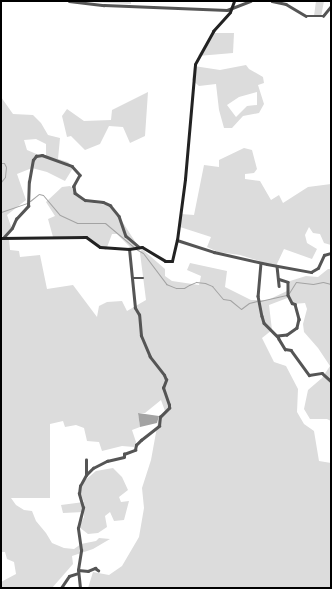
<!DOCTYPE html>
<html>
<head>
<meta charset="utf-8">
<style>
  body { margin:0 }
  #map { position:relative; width:332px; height:589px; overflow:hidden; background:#fff; font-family:"Fira Sans",sans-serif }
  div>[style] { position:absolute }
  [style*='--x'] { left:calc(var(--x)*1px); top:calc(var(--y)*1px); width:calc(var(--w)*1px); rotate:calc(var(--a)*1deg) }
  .green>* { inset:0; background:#dcdcdc }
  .water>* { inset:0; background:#a3a3a3 }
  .stream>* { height:1px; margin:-0.5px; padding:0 0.5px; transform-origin:0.5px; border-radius:0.5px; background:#a3a3a3 }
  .minor>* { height:2.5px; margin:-1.25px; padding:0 1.25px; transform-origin:1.25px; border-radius:1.25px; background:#555 }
  .secondary>* { height:3px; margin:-1.5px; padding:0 1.5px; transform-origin:1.5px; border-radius:1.5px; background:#222 }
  span { translate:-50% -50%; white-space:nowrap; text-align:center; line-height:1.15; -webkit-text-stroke:3.5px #fff; paint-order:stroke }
  .frame { position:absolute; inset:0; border:2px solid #000; pointer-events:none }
</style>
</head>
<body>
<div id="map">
  <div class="green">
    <div style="clip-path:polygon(70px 1px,131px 1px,131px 4px)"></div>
    <div style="clip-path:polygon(316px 1px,324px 1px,321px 17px,314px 16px)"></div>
    <div style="clip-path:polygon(212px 33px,234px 33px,233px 53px,198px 56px)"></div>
    <div style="clip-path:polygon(evenodd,246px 65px,249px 69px,263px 77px,264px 83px,258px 85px,264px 104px,259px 113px,243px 116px,232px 128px,224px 128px,219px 110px,216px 84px,199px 86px,192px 80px,194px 66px,220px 70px,246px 65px,257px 92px,257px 105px,247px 106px,236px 117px,227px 105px,239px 97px,257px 92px)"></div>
    <div style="clip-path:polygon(148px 92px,145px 136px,130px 143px,123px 127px,109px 126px,100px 144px,85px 150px,71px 136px,67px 137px,62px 116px,67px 109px,84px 121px,111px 120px,112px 110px)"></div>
    <div style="clip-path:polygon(evenodd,1px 97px,13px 114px,33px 115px,41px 123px,48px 135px,60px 138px,58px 159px,68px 162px,73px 168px,65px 181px,47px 172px,32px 168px,17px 174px,26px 200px,7px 215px,12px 229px,4px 238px,9px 239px,10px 250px,19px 251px,20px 257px,40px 255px,47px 289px,73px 285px,97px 317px,99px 306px,107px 302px,122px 301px,127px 311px,146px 300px,140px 253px,142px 249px,165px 269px,165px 276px,172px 281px,199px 285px,201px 276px,187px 270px,190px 263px,227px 271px,225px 287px,251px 300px,268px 300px,289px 290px,290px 281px,306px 276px,318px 277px,328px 269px,331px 269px,331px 421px,327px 419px,310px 419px,304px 409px,308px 390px,322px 378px,330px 366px,318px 348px,304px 332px,303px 324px,307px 309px,305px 303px,293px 304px,290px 297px,269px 305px,272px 330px,262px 338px,274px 362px,286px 366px,298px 389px,297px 412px,304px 424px,314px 431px,319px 461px,331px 463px,331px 588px,88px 588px,93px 572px,109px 575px,122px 566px,139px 537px,144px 508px,142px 488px,151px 460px,159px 416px,165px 411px,161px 400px,145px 413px,138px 413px,140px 427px,132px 430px,136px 442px,134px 447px,122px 446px,102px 451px,99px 442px,87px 441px,84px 428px,76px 425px,65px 427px,63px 421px,50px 424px,50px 498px,11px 498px,16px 505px,24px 510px,32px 511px,36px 521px,46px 533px,52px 543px,64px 548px,74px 549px,81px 544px,96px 541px,99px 538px,110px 539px,93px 549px,72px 556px,73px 564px,52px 588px,1px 588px,1px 582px,16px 574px,14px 562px,7px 559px,5px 552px,1px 552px,1px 238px,3px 238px,1px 231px,1px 97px,36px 139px,46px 144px,46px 158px,27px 150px,24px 140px,36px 139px)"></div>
    <div style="clip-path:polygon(244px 148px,252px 150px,257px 169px,254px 173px,245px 174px,245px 179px,260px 181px,271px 200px,279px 195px,283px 203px,308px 187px,331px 184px,331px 245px,324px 243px,320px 234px,313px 233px,309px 227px,305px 235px,307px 243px,317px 249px,312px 259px,284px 249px,276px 266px,240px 255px,218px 252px,207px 247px,211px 237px,180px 227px,181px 214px,194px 215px,204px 165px,219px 167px,219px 160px)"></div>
    <div style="clip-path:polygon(70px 186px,76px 191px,85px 202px,108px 205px,118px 215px,138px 246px,132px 249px,117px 234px,112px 234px,106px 250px,97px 246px,87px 236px,53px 237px,48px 219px,55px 216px,46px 202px,62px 187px)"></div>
    <div style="clip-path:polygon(113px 468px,122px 477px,128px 490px,119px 497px,121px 502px,129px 501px,124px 520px,114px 521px,110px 512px,105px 516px,107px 527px,98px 533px,88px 534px,79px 527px,84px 517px,84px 512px,63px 513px,61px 505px,84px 502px,80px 492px,84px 481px,96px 471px)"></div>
  </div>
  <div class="water">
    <div style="clip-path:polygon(138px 413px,159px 416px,157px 423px,140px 427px)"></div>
  </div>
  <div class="stream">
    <div style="--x:1;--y:163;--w:3;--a:0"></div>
    <div style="--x:4;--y:163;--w:4;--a:63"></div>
    <div style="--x:6;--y:167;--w:10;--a:96"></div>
    <div style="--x:5;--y:177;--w:6;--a:129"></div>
    <div style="--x:30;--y:201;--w:11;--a:-38"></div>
    <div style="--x:39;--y:194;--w:4;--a:14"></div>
    <div style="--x:43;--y:195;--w:26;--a:50"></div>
    <div style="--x:60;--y:215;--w:19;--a:25"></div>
    <div style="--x:77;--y:223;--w:28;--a:0"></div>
    <div style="--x:105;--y:223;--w:38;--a:40"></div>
    <div style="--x:1;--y:212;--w:28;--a:-19"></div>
    <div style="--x:136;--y:249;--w:8;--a:30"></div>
    <div style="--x:143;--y:253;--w:39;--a:53"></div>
    <div style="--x:166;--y:284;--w:11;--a:22"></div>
    <div style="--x:176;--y:288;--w:8;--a:0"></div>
    <div style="--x:184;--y:288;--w:6;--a:-31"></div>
    <div style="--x:189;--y:285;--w:8;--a:-23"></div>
    <div style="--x:196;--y:282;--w:9;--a:6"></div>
    <div style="--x:205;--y:283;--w:8;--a:23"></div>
    <div style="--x:212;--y:286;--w:17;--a:50"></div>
    <div style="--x:223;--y:299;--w:7;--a:8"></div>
    <div style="--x:230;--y:300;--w:14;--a:39"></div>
    <div style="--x:241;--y:309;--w:10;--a:-37"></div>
    <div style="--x:249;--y:303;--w:8;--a:-14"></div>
    <div style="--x:289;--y:293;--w:13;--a:-58"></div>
    <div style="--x:296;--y:282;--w:17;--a:7"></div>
    <div style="--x:313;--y:284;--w:10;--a:-11"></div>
    <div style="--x:323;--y:282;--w:8;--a:14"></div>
    <div style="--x:260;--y:301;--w:27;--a:-13"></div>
  </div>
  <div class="minor">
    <div style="--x:69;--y:1;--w:35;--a:7"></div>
    <div style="--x:104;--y:5;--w:123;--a:2.3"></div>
    <div style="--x:227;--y:10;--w:25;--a:-21"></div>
    <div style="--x:272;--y:1;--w:14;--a:12"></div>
    <div style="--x:286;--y:4;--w:23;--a:31"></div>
    <div style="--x:306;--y:16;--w:17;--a:0"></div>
    <div style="--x:323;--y:16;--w:13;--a:-51"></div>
    <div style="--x:3;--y:238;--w:13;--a:-48"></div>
    <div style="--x:12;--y:228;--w:10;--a:-66"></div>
    <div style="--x:16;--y:219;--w:18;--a:-47"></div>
    <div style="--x:28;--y:206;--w:24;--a:-88"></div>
    <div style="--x:29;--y:182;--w:22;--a:-80"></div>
    <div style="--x:33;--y:160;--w:5;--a:-53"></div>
    <div style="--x:36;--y:156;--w:6;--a:-9"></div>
    <div style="--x:42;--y:155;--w:32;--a:20"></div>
    <div style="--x:72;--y:166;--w:12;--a:48"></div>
    <div style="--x:80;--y:175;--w:13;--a:119"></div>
    <div style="--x:74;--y:186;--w:7;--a:82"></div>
    <div style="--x:75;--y:193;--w:12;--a:35"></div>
    <div style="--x:85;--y:200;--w:18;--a:6"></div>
    <div style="--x:103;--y:202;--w:8;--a:23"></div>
    <div style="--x:110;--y:205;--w:14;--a:51"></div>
    <div style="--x:119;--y:216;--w:21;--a:71"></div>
    <div style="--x:126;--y:236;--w:17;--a:40"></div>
    <div style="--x:177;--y:240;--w:39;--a:18"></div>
    <div style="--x:214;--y:252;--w:54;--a:12.8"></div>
    <div style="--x:267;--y:264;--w:45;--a:10.3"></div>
    <div style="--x:311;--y:272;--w:8;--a:-30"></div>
    <div style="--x:318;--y:268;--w:14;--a:-65"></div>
    <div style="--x:324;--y:255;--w:7;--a:-16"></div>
    <div style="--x:261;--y:263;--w:33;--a:95"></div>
    <div style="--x:258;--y:296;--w:20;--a:79"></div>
    <div style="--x:262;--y:316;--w:7;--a:74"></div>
    <div style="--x:264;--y:323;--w:20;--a:45"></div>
    <div style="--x:277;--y:266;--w:20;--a:84"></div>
    <div style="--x:132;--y:278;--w:11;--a:0"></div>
    <div style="--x:279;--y:279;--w:9;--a:18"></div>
    <div style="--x:288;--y:282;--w:13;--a:90"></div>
    <div style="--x:288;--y:295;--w:9;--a:63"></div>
    <div style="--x:292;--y:303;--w:3;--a:18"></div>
    <div style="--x:295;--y:304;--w:16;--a:75"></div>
    <div style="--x:299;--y:319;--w:9;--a:103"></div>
    <div style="--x:297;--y:328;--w:12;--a:145"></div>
    <div style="--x:287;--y:335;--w:9;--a:174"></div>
    <div style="--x:278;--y:336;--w:3;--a:72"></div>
    <div style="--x:279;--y:339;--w:12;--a:59"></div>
    <div style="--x:285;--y:349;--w:6;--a:9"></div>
    <div style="--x:291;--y:350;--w:31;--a:54"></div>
    <div style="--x:309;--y:375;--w:13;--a:-9"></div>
    <div style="--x:322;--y:373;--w:12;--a:42"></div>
    <div style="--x:86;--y:475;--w:15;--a:-90"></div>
    <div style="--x:78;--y:570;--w:10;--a:6"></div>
    <div style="--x:88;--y:571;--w:8;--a:-23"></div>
    <div style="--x:95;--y:568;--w:4;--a:34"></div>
    <div style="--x:61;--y:588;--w:14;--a:-56"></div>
    <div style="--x:69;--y:576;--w:9;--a:-18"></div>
    <div style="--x:80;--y:588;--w:18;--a:-96"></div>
    <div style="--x:78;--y:570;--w:20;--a:-81"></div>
    <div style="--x:81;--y:550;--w:22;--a:-98"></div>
    <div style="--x:78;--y:528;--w:21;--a:-76"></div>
    <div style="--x:83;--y:508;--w:15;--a:-106"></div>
    <div style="--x:79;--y:494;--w:8;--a:-83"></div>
    <div style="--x:80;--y:486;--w:13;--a:-61"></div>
    <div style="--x:86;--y:475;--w:10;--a:-45"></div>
    <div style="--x:93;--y:468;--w:16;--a:-27"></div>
    <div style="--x:107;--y:461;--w:17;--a:-13"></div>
    <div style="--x:124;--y:457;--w:3;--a:-90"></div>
    <div style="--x:124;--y:454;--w:12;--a:-20"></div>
    <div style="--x:135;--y:450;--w:5;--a:-79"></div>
    <div style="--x:136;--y:445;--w:7;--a:-45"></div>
    <div style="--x:141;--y:440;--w:23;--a:-38"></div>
    <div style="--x:159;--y:426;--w:9;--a:-84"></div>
    <div style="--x:160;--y:417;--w:13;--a:-45"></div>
    <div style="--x:169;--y:408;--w:3;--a:-90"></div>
    <div style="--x:169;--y:405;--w:18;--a:-109"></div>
    <div style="--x:163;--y:388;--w:9;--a:-69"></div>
    <div style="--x:166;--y:380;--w:5;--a:-112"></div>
    <div style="--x:164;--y:375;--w:23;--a:-128"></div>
    <div style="--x:150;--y:357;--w:23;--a:-113"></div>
    <div style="--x:141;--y:336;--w:21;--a:-95"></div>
    <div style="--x:139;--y:315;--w:8;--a:-120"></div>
    <div style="--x:135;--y:308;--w:59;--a:-95.8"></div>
  </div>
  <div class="secondary">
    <div style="--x:1;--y:238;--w:85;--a:-0.7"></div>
    <div style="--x:86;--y:237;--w:17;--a:36"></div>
    <div style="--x:100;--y:247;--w:29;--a:4"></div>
    <div style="--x:129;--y:249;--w:13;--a:-9"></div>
    <div style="--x:142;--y:247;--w:27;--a:31"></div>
    <div style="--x:165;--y:261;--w:7;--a:0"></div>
    <div style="--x:172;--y:261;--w:22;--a:-77"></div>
    <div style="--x:177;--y:240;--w:62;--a:-82.5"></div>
    <div style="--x:185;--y:179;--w:115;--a:-85"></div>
    <div style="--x:195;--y:64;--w:38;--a:-61"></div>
    <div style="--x:213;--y:31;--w:25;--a:-48"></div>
    <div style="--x:230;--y:12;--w:12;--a:-70"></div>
  </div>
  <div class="frame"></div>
</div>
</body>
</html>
